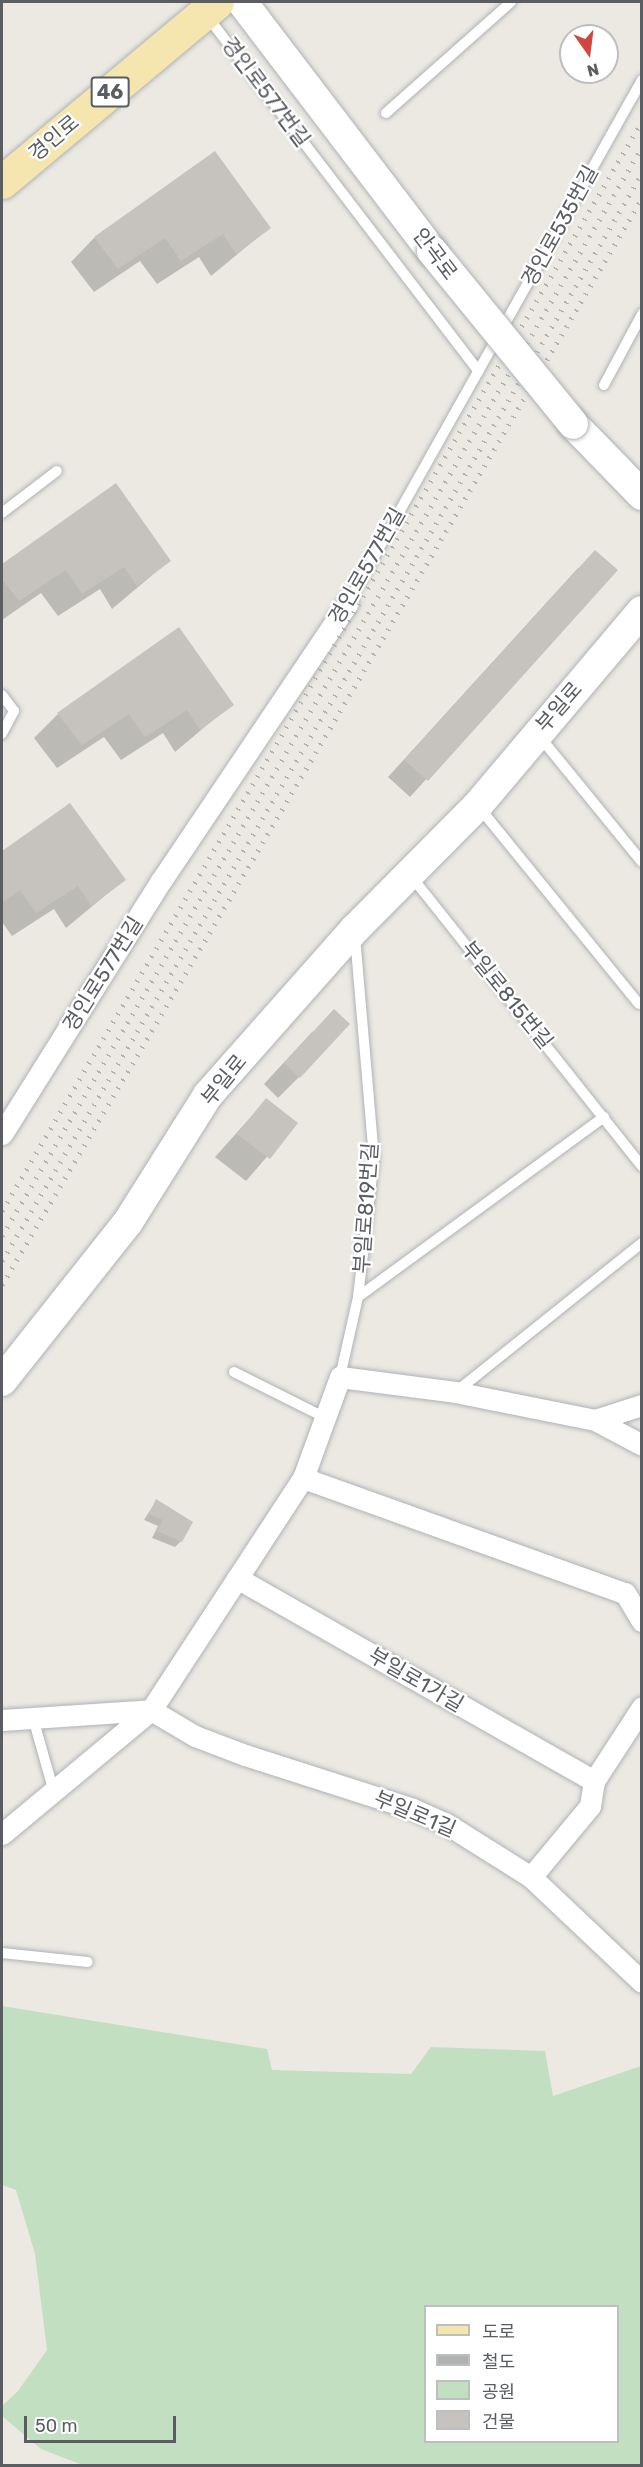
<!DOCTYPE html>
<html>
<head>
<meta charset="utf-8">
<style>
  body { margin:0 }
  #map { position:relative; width:643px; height:2467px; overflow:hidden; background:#ebe9e2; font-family:Rubik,"Noto Sans KR",sans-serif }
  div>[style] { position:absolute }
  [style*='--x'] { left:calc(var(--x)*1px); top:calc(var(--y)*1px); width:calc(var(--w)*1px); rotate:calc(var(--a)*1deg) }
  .green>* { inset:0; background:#c2e0c1 }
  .shadow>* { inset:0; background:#0003 }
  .building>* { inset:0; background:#c6c3be }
  .roads { filter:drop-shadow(0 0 2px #afb2b6) drop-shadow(0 0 2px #afb2b6) }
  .lane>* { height:10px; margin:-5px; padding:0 5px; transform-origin:5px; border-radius:5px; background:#fff }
  .street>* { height:21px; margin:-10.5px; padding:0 10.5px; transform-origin:10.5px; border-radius:10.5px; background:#fff }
  .secondary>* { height:30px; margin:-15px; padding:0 15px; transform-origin:15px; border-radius:15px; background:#fff }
  .primary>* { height:33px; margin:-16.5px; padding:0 16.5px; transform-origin:16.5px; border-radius:16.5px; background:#f4e6ae }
  .rail>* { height:4.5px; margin-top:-2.25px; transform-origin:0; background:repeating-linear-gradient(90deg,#b0b1b1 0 1.5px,transparent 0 9.5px) }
  .bridges { filter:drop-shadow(0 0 2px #aeb1b5) drop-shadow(0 0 2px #aeb1b5) }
  .secondary-bridge>* { height:30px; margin:-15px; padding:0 15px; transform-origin:15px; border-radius:15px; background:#fff }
  span { translate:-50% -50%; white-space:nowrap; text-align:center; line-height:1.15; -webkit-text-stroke:4.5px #fff; paint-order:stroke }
  .shield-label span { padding:2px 4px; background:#fff; border:2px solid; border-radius:4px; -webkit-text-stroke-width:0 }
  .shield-label { font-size:20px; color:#5a5d61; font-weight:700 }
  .street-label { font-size:21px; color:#5a5d61 }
  .frame { position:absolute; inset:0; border:3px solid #5a5d61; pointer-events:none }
  .legend { position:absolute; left:424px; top:2305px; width:195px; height:138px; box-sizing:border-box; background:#fff; border:2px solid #bdbec0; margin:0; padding:8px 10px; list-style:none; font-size:18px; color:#5a5d61 }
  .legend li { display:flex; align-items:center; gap:12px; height:30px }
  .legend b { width:30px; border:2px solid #bdbec0 }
  .north { position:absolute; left:559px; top:24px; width:60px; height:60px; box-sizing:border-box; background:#fff; border:2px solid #bdbec0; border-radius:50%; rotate:166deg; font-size:16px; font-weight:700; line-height:24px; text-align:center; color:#5a5d61 }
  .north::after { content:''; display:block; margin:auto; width:21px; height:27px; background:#d24641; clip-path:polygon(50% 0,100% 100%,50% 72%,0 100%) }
  .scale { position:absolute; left:24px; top:2416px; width:152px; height:27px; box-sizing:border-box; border:3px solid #5a5d61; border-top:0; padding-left:8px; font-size:18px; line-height:21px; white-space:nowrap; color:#5a5d61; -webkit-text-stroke:4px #fff; paint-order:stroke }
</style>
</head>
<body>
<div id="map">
  <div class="green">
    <div style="clip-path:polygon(evenodd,2px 2006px,267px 2049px,272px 2070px,411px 2074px,431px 2047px,545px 2051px,553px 2096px,641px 2066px,641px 2465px,85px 2466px,41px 2449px,2px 2416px,2px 2406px,18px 2391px,47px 2350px,35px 2254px,16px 2190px,2px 2185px,2px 2006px,426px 2306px,618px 2306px,618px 2442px,426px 2442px,426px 2306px)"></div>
  </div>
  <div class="shadow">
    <div style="clip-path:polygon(215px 153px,269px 228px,211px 276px,199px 257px,157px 284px,140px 261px,94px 292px,71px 262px,94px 238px)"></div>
    <div style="clip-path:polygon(116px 485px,169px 561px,112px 609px,100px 589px,58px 616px,41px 593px,2px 620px,2px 566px)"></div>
    <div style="clip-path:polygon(578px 568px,616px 570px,410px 797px,388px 777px)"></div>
    <div style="clip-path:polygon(232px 704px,175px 752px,163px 733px,121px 760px,104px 737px,57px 768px,34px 738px,58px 714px)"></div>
    <div style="clip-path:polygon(70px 805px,124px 880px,66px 928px,54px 909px,12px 936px,2px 922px,2px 853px)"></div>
    <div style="clip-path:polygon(313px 1031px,299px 1077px,278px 1098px,264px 1084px)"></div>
    <div style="clip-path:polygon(266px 1100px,296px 1123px,246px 1181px,215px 1157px)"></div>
    <div style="clip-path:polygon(156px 1501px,181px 1541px,175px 1547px,152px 1538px,158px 1526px,144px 1520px)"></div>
  </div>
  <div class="building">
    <div style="clip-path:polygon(215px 151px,271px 228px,236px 254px,223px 234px,181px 261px,165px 238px,118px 269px,94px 237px)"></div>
    <div style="clip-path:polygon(116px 483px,171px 561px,137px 586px,124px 567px,82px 594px,66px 570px,19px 601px,2px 579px,2px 564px)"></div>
    <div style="clip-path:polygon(595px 550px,618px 570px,428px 781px,404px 760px)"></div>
    <div style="clip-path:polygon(179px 627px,234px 705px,200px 730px,187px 710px,145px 737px,129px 714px,82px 745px,57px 713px)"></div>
    <div style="clip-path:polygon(70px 803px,126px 880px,91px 906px,78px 886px,36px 913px,20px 890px,2px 903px,2px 851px)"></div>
    <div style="clip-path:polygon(334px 1009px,350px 1024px,300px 1078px,284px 1063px)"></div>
    <div style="clip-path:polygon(266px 1098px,298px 1123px,270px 1159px,237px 1134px)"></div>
    <div style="clip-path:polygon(156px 1499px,193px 1522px,182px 1542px,157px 1531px,163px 1520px,149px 1514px)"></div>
  </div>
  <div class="roads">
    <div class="lane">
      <div style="--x:207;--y:16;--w:447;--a:52.6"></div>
      <div style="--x:386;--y:113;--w:167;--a:-41.6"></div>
      <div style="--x:604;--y:385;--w:81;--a:-61.8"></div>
      <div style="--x:2;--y:513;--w:69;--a:-37.4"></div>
      <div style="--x:348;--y:603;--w:600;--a:-60.66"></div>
      <div style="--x:2;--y:695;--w:20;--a:53"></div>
      <div style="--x:14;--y:711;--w:26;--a:118"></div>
      <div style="--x:540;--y:737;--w:161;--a:50.8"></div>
      <div style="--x:478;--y:806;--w:255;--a:50.9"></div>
      <div style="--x:411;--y:876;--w:371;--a:51.5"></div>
      <div style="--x:358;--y:1297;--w:305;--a:-36.2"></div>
      <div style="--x:234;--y:1372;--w:103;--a:26.6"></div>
      <div style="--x:340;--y:1377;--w:82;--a:-77.3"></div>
      <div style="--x:358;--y:1297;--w:140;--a:-83.4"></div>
      <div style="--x:374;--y:1158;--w:224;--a:-94.9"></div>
      <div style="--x:457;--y:1391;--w:237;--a:-38.7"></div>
      <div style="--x:33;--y:1718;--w:77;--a:74.2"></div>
      <div style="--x:2;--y:1953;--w:86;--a:6"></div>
    </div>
    <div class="street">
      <div style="--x:2;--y:1134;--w:299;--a:-57.9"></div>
      <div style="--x:161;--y:881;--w:335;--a:-56.1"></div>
      <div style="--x:595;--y:1420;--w:53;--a:28"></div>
      <div style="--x:303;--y:1478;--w:342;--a:19.7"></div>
      <div style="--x:625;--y:1593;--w:33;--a:59"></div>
      <div style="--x:237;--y:1578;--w:411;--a:29.6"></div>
      <div style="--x:2;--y:1720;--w:149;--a:-3.8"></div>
      <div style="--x:151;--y:1710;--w:51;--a:30.6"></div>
      <div style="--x:195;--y:1736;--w:53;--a:20.8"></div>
      <div style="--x:245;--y:1755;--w:176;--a:17.8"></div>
      <div style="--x:413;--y:1809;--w:35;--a:24"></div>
      <div style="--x:445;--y:1823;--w:102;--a:32.1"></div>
      <div style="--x:531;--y:1877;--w:153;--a:43.4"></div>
      <div style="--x:2;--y:1834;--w:194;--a:-39.8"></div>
      <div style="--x:151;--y:1710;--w:277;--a:-56.8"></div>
      <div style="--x:303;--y:1478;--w:108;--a:-69.9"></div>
      <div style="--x:340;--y:1377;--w:116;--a:7.4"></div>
      <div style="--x:455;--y:1392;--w:143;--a:11.3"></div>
      <div style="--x:595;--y:1420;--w:49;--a:-17.7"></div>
      <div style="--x:531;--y:1877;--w:92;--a:-50.3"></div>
      <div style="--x:590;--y:1806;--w:25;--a:-81"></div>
      <div style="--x:594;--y:1781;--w:88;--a:-57"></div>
    </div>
    <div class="secondary">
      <div style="--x:242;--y:2;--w:313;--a:52.7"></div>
      <div style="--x:573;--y:424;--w:99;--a:45.8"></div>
      <div style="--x:2;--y:1381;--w:203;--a:-51.6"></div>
      <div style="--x:128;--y:1222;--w:150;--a:-57.8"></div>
      <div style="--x:208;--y:1095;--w:222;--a:-48.5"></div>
      <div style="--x:355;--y:929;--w:175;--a:-45.2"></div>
      <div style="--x:478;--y:805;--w:254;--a:-49.8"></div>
    </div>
    <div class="primary">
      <div style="--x:2;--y:182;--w:280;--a:-39.9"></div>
    </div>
  </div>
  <div class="rail">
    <div style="--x:2;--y:1211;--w:1264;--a:-59.58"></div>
    <div style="--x:2;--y:1236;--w:1263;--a:-59.56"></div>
    <div style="--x:2;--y:1261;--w:1262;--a:-59.53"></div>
    <div style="--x:2;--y:1285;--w:1261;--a:-59.51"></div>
  </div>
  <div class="bridges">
    <div class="secondary-bridge">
      <div style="--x:432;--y:251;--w:223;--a:50.8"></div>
    </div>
  </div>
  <div class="shield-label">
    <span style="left:110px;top:92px">46</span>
  </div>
  <div class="street-label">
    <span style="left:266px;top:92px;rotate:53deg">경인로577번길</span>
    <span style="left:54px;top:138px;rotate:-40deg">경인로</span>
    <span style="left:560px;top:226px;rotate:-61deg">경인로535번길</span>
    <span style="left:435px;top:254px;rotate:53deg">안곡로</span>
    <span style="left:367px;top:566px;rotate:-60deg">경인로577번길</span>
    <span style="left:559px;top:707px;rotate:-49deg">부일로</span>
    <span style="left:103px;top:974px;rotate:-58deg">경인로577번길</span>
    <span style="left:507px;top:995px;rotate:51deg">부일로815번길</span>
    <span style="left:224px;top:1080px;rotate:-51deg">부일로</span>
    <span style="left:366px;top:1208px;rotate:-86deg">부일로819번길</span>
    <span style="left:416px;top:1680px;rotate:30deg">부일로1가길</span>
    <span style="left:415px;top:1814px;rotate:23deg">부일로1길</span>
  </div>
  <div class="frame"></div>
  <ul class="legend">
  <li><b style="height:8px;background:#f4e6ae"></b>도로</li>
  <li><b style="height:8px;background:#b0b1b1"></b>철도</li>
  <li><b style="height:16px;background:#c2e0c1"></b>공원</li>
  <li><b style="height:16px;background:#c6c3be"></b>건물</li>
  </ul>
  <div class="north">N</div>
  <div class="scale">50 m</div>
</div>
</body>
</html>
